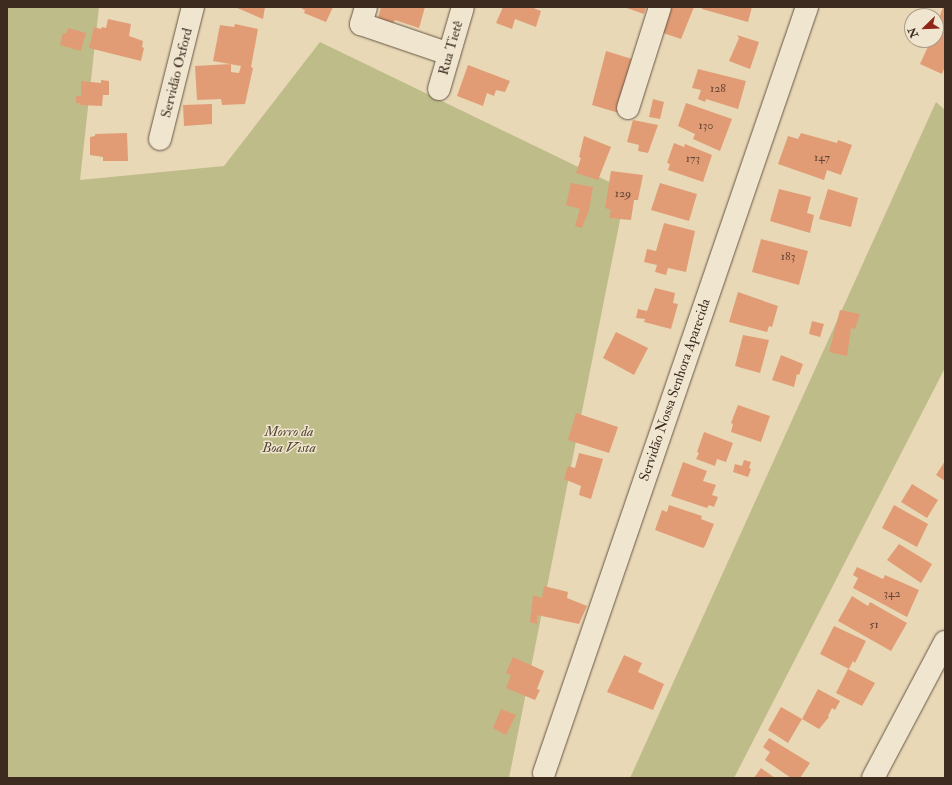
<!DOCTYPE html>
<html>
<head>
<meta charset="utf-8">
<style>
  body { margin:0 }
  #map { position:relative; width:952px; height:785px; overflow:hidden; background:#e8d8b6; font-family:"IM FELL Double Pica",serif }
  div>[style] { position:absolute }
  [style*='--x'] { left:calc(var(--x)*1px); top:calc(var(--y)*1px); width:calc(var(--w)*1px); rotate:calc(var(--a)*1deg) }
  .green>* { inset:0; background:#bebc89 }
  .building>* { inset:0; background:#e19c75 }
  .roads { filter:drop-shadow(0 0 1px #685646) drop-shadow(0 0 1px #685646) }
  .minor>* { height:22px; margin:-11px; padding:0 11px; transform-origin:11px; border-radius:11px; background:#f0e6d0 }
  span { translate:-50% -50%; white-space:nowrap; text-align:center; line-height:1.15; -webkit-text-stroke:3px #f0e6d0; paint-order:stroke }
  .number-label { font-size:12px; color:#664735 }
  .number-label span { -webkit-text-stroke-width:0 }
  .street-label { font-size:14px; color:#3d2b20 }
  .park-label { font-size:14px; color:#574835; font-style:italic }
  .frame { position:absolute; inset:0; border:8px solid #3d2b20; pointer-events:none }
  .north { position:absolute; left:904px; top:8px; width:40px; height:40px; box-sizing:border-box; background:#f0e6d0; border:1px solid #a89b8a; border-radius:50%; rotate:247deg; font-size:11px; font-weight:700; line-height:16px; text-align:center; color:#3d2b20 }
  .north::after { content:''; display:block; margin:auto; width:14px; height:18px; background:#8f2418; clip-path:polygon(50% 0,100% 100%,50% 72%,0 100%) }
</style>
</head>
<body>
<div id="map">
  <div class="green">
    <div style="clip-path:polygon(7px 7px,99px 7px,80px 180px,224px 166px,320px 42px,626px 190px,509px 778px,7px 778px)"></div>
    <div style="clip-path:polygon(936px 102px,945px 110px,945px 368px,734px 778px,630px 778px)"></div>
  </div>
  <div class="building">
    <div style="clip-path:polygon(235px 7px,265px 7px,263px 19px)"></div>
    <div style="clip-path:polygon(303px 7px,333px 7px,326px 22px,304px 13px,305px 10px,302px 9px)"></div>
    <div style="clip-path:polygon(381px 7px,425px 7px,419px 28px,395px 20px,393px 23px,378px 18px)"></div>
    <div style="clip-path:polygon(503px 7px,531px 7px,541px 11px,536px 27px,515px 19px,512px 29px,496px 23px)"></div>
    <div style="clip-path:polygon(624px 7px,646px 7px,644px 14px)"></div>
    <div style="clip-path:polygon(665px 7px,694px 7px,681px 39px,657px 31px)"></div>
    <div style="clip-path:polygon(702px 7px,752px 7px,748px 22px,702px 9px)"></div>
    <div style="clip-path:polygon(943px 7px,945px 7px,945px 66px,942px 74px,920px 64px,931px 40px,936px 40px,936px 27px)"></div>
    <div style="clip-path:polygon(108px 19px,131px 24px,129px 36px,143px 41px,142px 47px,144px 48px,141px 61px,89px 48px,94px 27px,101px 29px,102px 27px,106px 28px)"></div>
    <div style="clip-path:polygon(235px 24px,258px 29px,251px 67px,253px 68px,245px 104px,222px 105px,221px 99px,197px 100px,195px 66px,231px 64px,231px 72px,239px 73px,241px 66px,213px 61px,220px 25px,234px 27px)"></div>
    <div style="clip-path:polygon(68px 28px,86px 33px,81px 51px,60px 45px,63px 33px,66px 34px)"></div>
    <div style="clip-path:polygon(737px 35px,759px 42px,750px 69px,729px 61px,739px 38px)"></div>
    <div style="clip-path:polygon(606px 51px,632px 59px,626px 78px,630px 80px,619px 113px,592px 105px)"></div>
    <div style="clip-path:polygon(468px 65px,510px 81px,505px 92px,496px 90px,494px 96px,487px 93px,483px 106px,457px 96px)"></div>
    <div style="clip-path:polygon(698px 69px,746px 81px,738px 109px,706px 99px,705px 102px,698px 99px,701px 90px,692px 88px)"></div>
    <div style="clip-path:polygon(101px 80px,109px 81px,109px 95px,103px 95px,102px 106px,80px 105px,80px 103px,76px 103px,76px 96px,81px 96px,81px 81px,101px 83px)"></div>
    <div style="clip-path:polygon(653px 99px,664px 102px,660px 119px,649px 117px)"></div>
    <div style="clip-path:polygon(686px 103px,732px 119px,720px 151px,693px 139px,695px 134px,678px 126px)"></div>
    <div style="clip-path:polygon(212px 104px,212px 124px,184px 126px,183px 105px)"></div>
    <div style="clip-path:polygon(633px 120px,658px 125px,648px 153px,638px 151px,639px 145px,627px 142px)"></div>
    <div style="clip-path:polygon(127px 133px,128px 161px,103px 161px,103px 157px,90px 155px,90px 137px,95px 136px,95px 134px)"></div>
    <div style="clip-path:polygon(801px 133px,837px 143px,838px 140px,852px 145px,841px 175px,827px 170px,824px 180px,778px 164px,788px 136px,798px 139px)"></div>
    <div style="clip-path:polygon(584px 136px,611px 147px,598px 180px,576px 173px,581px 158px,579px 157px)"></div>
    <div style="clip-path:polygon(674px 143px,684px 147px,685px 144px,712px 155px,703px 182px,668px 170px,670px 164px,667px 163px)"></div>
    <div style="clip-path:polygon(611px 171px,643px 175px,638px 200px,634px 200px,631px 220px,609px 218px,611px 210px,605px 208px)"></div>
    <div style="clip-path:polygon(571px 183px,593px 187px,589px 210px,582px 228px,575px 226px,580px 209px,566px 205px)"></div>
    <div style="clip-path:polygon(660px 183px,697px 194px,689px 221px,651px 210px)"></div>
    <div style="clip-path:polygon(779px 189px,811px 197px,807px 213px,814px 215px,810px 233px,770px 221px)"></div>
    <div style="clip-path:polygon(828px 189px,858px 198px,851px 227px,819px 219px)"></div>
    <div style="clip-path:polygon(664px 223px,695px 231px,686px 272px,668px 268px,666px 275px,655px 272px,657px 265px,644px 262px,647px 249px,656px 251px)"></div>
    <div style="clip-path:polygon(761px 239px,808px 251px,799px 285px,752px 272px)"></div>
    <div style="clip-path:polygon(655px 288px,675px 293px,673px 303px,678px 304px,671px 329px,644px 322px,645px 319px,636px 318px,638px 309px,647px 311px)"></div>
    <div style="clip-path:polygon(738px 292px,778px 306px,772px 327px,769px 326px,767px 332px,729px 322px)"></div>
    <div style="clip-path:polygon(840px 310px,860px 314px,855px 329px,851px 328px,847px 356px,829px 352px)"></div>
    <div style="clip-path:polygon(812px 321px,824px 324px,820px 337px,809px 334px)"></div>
    <div style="clip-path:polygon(616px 332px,648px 348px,634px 375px,603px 358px)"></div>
    <div style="clip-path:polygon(743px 335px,769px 340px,760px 373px,735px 366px)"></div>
    <div style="clip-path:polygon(781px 355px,803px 364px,799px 375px,797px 374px,794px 387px,772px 380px)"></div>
    <div style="clip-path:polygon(738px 405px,770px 416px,761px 442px,731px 432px,733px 424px,731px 423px)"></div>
    <div style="clip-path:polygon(576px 413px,618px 427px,609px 453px,568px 440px)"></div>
    <div style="clip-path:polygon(704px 432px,733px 443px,726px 462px,717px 459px,715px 466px,696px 459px,699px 453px,697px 452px)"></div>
    <div style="clip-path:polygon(579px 453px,603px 459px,591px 499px,579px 495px,581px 486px,564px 479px,568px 466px,575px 468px)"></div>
    <div style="clip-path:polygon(744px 460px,751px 462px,749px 468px,751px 469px,748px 477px,733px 472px,735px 464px,742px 466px)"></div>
    <div style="clip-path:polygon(945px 461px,945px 481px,936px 475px)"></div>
    <div style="clip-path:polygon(683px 462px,707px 471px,703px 481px,716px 485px,712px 495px,718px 497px,714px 507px,709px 505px,707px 508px,671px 496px)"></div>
    <div style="clip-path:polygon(912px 484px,938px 500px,927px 518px,901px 502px)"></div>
    <div style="clip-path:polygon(669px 505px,702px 516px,701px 519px,714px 524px,705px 546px,703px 548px,655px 530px,662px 510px,667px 512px)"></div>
    <div style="clip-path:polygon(894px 505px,928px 524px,917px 547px,882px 528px)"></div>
    <div style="clip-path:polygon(899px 544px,932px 564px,921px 583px,887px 560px)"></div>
    <div style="clip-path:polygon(857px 567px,883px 579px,885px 575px,919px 590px,907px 617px,853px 588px,858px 578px,853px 575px)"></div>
    <div style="clip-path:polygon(544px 586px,568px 592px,567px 598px,587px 606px,579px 624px,537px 615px,537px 624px,530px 622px,533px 595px,542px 598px)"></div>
    <div style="clip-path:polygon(852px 596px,868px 606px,870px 602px,907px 623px,891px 651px,838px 621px)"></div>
    <div style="clip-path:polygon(834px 626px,866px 641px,855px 663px,853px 661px,849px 669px,820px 654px)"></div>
    <div style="clip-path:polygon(624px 655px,642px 663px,638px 672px,664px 684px,653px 710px,607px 692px)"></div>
    <div style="clip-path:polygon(513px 657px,544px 671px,537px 689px,540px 690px,535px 700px,506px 688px,511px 675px,506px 673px)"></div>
    <div style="clip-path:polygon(848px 669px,875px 683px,862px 706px,836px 693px)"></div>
    <div style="clip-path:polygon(818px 689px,840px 701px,835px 710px,832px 708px,828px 716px,829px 717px,819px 729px,802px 719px,788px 743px,768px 730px,781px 707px,802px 719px)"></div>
    <div style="clip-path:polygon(501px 709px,516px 715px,506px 735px,493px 728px)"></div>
    <div style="clip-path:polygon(769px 738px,810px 763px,800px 778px,791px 778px,765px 760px,770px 752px,763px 747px)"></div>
    <div style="clip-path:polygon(761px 768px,775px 778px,754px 778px)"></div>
  </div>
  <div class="roads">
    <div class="minor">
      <div style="--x:366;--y:7;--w:18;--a:106"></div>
      <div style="--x:361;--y:24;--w:93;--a:18.8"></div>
      <div style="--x:439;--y:89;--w:85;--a:-73.7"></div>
      <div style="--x:628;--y:108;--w:106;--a:-72.4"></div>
      <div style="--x:160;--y:139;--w:136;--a:-76"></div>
      <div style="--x:544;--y:773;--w:810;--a:-71.05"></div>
      <div style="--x:873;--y:778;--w:154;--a:-62.1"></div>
    </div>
  </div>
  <div class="number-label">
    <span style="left:718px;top:89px">128</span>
    <span style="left:706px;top:126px">130</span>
    <span style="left:822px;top:158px">147</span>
    <span style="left:693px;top:159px">173</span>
    <span style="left:623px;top:194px">129</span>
    <span style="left:788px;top:257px">183</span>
    <span style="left:892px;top:594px">342</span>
    <span style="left:874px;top:625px">51</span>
  </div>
  <div class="street-label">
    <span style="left:451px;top:48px;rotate:-74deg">Rua Tietê</span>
    <span style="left:177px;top:73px;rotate:-76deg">Servidão Oxford</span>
    <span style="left:675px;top:390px;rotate:-71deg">Servidão Nossa Senhora Aparecida</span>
  </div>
  <div class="park-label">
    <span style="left:289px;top:440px">Morro da<br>Boa Vista</span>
  </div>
  <div class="frame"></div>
  <div class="north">N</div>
</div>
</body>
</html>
